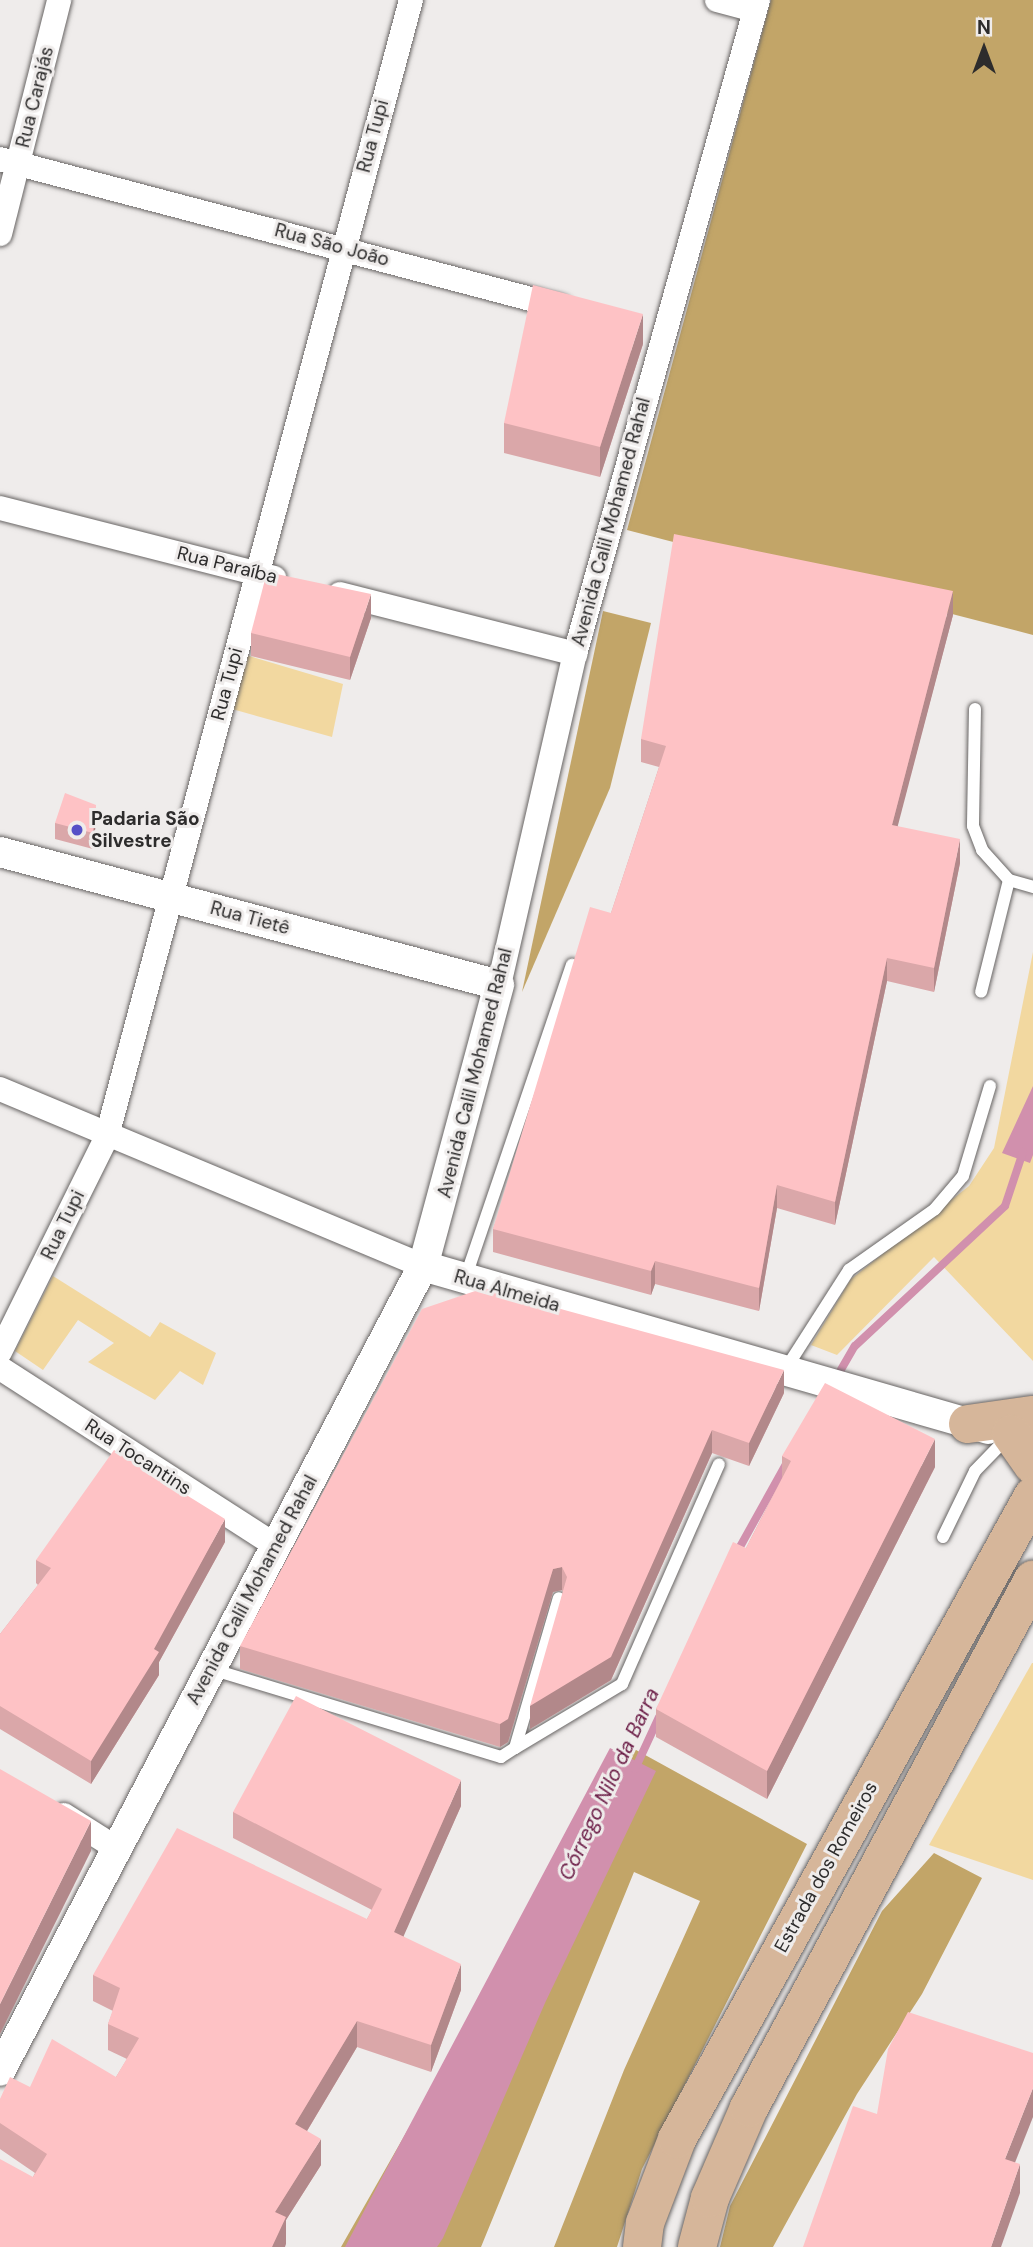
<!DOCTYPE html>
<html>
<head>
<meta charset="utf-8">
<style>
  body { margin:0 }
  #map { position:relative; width:1033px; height:2247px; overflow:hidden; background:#efeceb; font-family:"DM Sans",sans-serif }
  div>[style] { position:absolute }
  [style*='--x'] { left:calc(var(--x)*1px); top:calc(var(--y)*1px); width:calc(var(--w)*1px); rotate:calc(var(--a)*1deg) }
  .green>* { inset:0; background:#f2d8a0 }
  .forest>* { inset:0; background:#c2a568 }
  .water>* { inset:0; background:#d190ad }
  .stream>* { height:8px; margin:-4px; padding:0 4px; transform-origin:4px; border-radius:4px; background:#d190ad }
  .roads { filter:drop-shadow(0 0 2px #686564) drop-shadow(0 0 2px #686564) }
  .service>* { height:12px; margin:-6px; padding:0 6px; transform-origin:6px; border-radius:6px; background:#fff }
  .minor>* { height:24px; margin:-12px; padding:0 12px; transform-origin:12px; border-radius:12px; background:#fff }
  .tertiary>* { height:30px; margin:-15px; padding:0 15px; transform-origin:15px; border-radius:15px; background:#fff }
  .primary>* { height:38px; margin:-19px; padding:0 19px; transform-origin:19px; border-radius:19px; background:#d6b69a }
  .wall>* { inset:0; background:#daa7a9 }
  .shaded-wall>* { inset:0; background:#b2888a }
  .building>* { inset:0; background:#fec2c5 }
  .dots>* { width:19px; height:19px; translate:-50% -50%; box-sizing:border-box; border:4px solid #efeceb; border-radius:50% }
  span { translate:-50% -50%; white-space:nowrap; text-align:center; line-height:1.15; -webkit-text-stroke:6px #efeceb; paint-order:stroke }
  .street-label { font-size:19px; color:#2d2c2c }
  .poi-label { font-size:19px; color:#2d2c2c; font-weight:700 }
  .left { translate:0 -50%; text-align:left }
  .water-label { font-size:21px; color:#6e214a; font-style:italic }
  .north { position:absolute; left:949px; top:14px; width:70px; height:70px; -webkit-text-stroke:5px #efeceb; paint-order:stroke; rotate:0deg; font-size:19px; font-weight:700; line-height:28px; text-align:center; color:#2d2c2c }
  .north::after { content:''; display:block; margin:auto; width:24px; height:32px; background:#2d2c2c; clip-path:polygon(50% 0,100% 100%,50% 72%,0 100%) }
</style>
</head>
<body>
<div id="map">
  <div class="green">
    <div style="clip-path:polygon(246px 655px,343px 684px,332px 737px,232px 709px)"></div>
    <div style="clip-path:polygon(1033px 952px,1033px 1361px,934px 1257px,837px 1355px,811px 1345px,851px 1279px,969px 1186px,994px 1148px)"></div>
    <div style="clip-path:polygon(53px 1276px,150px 1337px,160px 1322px,216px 1353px,203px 1385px,180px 1371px,155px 1400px,88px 1362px,114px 1343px,78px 1320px,43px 1370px,15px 1351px)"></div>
    <div style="clip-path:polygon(1032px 1663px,1033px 1663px,1033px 1880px,929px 1845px)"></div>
  </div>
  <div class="forest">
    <div style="clip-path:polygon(771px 0,1033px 0,1033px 635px,627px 530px)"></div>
    <div style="clip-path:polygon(603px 611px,651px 623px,610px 788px,522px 992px)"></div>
    <div style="clip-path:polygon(627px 1745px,807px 1844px,642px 2169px,617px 2247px,554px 2247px,624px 2070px,700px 1901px,634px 1872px,481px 2247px,341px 2247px)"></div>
    <div style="clip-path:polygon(934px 1853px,982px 1878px,922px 1994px,857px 2094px,773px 2247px,720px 2247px,730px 2206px,882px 1911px)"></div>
  </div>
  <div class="water">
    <div style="clip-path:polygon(1033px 1086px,1033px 1155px,1030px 1163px,1002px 1153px)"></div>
    <div style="clip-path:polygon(610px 1748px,656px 1771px,545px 2003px,443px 2238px,437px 2247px,345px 2247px)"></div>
  </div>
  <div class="stream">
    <div style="--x:835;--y:1380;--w:39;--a:-60"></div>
    <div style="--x:855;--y:1346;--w:205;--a:-43"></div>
    <div style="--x:1005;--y:1206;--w:57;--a:-71.6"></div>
    <div style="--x:736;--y:1554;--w:103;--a:-60.9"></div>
    <div style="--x:635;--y:1769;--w:57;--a:-65.2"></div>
  </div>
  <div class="roads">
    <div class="service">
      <div style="--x:975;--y:709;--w:117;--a:91"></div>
      <div style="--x:973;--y:826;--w:26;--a:69"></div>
      <div style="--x:982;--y:850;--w:40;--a:48"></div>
      <div style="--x:1009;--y:880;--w:115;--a:104"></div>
      <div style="--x:1009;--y:880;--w:25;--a:16"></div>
      <div style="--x:465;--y:1279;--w:332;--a:-71.2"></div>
      <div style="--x:785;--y:1370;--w:119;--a:-57.4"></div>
      <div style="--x:849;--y:1270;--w:105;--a:-35.3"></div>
      <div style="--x:935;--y:1209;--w:43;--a:-49.7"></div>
      <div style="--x:963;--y:1176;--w:94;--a:-73.3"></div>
      <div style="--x:943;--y:1537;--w:73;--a:-64.1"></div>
      <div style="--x:975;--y:1471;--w:47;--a:-45.9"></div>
      <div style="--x:211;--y:1669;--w:303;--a:16.9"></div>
      <div style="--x:501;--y:1757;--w:17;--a:-33"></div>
      <div style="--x:515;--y:1748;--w:156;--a:-73.7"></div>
      <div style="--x:515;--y:1748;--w:125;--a:-30.9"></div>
      <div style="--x:622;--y:1684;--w:240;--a:-66.2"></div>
    </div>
    <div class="minor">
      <div style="--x:717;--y:0;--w:39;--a:15"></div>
      <div style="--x:0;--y:159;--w:580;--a:14.78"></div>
      <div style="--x:0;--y:234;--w:241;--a:-75.8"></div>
      <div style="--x:0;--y:508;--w:283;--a:14.3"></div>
      <div style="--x:340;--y:594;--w:243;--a:14.3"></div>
      <div style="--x:499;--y:985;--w:340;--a:-77.1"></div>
      <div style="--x:575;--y:654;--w:679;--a:-74.37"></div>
      <div style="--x:0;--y:1089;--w:459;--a:22.7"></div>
      <div style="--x:0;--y:1352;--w:241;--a:-63.6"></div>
      <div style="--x:107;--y:1136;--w:1176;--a:-75.02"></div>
      <div style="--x:0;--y:1368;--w:328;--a:32.8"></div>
      <div style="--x:64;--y:1815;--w:62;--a:32.4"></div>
    </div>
    <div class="tertiary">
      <div style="--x:0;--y:852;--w:516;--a:14.92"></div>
      <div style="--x:499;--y:985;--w:291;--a:105.1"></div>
      <div style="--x:423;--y:1266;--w:909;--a:117.72"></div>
      <div style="--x:423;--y:1266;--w:588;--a:16.09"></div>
    </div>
    <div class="primary">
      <div style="--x:968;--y:1424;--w:66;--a:-7.9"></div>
      <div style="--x:1011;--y:1434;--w:38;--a:55"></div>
      <div style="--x:642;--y:2247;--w:24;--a:-83"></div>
      <div style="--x:645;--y:2223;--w:90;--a:-69.1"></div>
      <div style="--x:677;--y:2139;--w:735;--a:-61.03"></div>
      <div style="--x:697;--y:2247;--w:51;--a:-75.1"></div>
      <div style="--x:710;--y:2198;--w:98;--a:-66.6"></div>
      <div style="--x:749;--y:2108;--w:600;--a:-61.73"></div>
    </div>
  </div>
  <div class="wall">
    <div style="clip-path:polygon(643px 344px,600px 477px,504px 453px,504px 423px)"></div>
    <div style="clip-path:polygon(953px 615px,897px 826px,960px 863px,934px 992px,887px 981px,835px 1225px,777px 1208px,759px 1311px,655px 1284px,651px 1295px,493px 1252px,493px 1229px,611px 913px,659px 767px,641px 762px,641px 739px)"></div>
    <div style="clip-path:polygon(371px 618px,350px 680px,251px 656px,251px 633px)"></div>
    <div style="clip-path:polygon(96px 821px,93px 849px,55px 839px,55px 823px)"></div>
    <div style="clip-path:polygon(784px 1393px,749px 1466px,712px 1453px,611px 1680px,530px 1729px,563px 1592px,562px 1590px,553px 1592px,508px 1742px,500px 1747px,240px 1669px,240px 1646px)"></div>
    <div style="clip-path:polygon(782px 1456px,935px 1467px,767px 1799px,656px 1737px,656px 1709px,746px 1548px,782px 1478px)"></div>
    <div style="clip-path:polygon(225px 1542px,159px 1662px,159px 1675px,91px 1784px,0 1729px,0 1634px,38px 1585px,36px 1583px,36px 1560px)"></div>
    <div style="clip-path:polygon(461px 1806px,403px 1936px,461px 1990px,431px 2072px,357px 2047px,307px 2131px,321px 2165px,286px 2220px,286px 2244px,33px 2177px,35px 2173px,0 2149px,0 2099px,30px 2087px,116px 2077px,127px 2059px,108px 2050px,108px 2024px,113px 2011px,93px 2001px,93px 1975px,367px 1919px,372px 1910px,233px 1838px,233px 1812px)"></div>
  </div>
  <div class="shaded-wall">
    <div style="clip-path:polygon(643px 314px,643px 344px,600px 477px,600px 447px)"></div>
    <div style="clip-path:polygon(953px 591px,953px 615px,892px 848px,892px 825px)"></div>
    <div style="clip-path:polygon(371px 594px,371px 618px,350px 680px,350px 657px)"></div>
    <div style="clip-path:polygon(96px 805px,96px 821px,93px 849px,93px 833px)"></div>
    <div style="clip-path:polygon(960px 839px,960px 863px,934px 992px,934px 968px)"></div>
    <div style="clip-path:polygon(887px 958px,887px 981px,835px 1225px,835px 1202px)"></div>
    <div style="clip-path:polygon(777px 1185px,777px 1208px,759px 1311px,759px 1288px)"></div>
    <div style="clip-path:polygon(655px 1261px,655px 1284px,651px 1295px,651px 1271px)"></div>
    <div style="clip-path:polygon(784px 1370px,784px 1393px,749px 1466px,749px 1443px)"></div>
    <div style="clip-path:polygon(712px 1430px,712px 1453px,611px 1680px,530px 1729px,530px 1706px)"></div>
    <div style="clip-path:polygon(935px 1439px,935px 1467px,767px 1799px,767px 1771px)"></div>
    <div style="clip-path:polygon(225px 1519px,225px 1542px,159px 1662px,159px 1675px,91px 1784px,91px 1761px)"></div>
    <div style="clip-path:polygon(562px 1567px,562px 1590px,553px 1592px,508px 1742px,500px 1747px,500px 1724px,553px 1569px)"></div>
    <div style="clip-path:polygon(461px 1780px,461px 1806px,394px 1958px,394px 1932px)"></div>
    <div style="clip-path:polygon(91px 1821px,91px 1851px,0 2034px,0 2004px)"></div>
    <div style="clip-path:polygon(461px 1964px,461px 1990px,431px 2072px,431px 2045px)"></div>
    <div style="clip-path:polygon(357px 2021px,357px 2047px,295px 2151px,295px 2124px)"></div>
    <div style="clip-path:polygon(1033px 2088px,1033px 2117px,1005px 2188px,1005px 2159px)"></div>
    <div style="clip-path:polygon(321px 2139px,321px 2165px,286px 2220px,286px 2244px,285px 2247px,272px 2247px,275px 2212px)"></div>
    <div style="clip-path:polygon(1020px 2164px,1020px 2193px,1001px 2247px,991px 2247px)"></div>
  </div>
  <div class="building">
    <div style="clip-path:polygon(533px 285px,643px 314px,600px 447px,504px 423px)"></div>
    <div style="clip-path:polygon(674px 534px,953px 591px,892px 825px,960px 839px,934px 968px,887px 958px,835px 1202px,777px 1185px,759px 1288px,655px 1261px,651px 1271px,493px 1229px,590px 907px,611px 913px,666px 746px,641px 739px)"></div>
    <div style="clip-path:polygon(267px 572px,371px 594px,350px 657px,251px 633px)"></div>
    <div style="clip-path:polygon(65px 793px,96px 805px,93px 833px,55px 823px)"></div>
    <div style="clip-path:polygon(484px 1288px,784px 1370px,749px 1443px,712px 1430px,611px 1657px,530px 1706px,567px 1577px,562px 1567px,553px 1569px,508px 1719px,500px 1724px,240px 1646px,422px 1309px)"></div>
    <div style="clip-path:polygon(825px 1383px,935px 1439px,767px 1771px,656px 1709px,733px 1542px,746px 1548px,791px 1461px,782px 1456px)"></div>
    <div style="clip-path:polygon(114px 1450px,225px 1519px,154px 1649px,159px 1652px,91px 1761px,0 1706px,0 1634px,51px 1568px,36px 1560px)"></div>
    <div style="clip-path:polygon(296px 1696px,461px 1780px,394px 1932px,461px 1964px,431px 2045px,357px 2021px,295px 2124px,321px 2139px,275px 2212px,286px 2217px,272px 2247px,0 2247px,0 2159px,33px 2177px,47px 2154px,0 2123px,0 2099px,10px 2077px,30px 2087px,52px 2039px,116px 2077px,139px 2038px,108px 2024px,120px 1988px,93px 1975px,177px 1828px,367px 1919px,382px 1889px,233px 1812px)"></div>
    <div style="clip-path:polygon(0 1769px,91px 1821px,0 2004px)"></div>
    <div style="clip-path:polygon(908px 2012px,1033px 2053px,1033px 2088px,1005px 2159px,1020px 2164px,991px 2247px,803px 2247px,853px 2106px,877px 2114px,888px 2049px)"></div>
  </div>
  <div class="dots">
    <div style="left:77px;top:830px;background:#5650c7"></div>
  </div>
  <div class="street-label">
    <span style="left:35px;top:97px;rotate:-76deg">Rua Carajás</span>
    <span style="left:373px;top:136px;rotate:-75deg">Rua Tupi</span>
    <span style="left:332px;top:245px;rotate:15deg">Rua São João</span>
    <span style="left:611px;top:522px;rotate:-75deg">Avenida Calil Mohamed Rahal</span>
    <span style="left:227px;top:565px;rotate:14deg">Rua Paraíba</span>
    <span style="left:227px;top:684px;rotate:-75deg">Rua Tupi</span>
    <span style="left:250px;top:918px;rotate:15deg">Rua Tietê</span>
    <span style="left:475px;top:1073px;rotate:-76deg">Avenida Calil Mohamed Rahal</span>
    <span style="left:63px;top:1225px;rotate:-64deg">Rua Tupi</span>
    <span style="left:507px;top:1291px;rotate:16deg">Rua Almeida</span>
    <span style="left:138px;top:1457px;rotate:33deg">Rua Tocantins</span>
    <span style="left:252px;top:1590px;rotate:-62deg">Avenida Calil Mohamed Rahal</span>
    <span style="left:826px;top:1867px;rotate:-61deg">Estrada dos Romeiros</span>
  </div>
  <div class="poi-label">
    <span class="left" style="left:91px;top:830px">Padaria São<br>Silvestre</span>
  </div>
  <div class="water-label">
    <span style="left:609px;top:1784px;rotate:-65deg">Córrego Nilo da Barra</span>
  </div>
  <div class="north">N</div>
</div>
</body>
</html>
